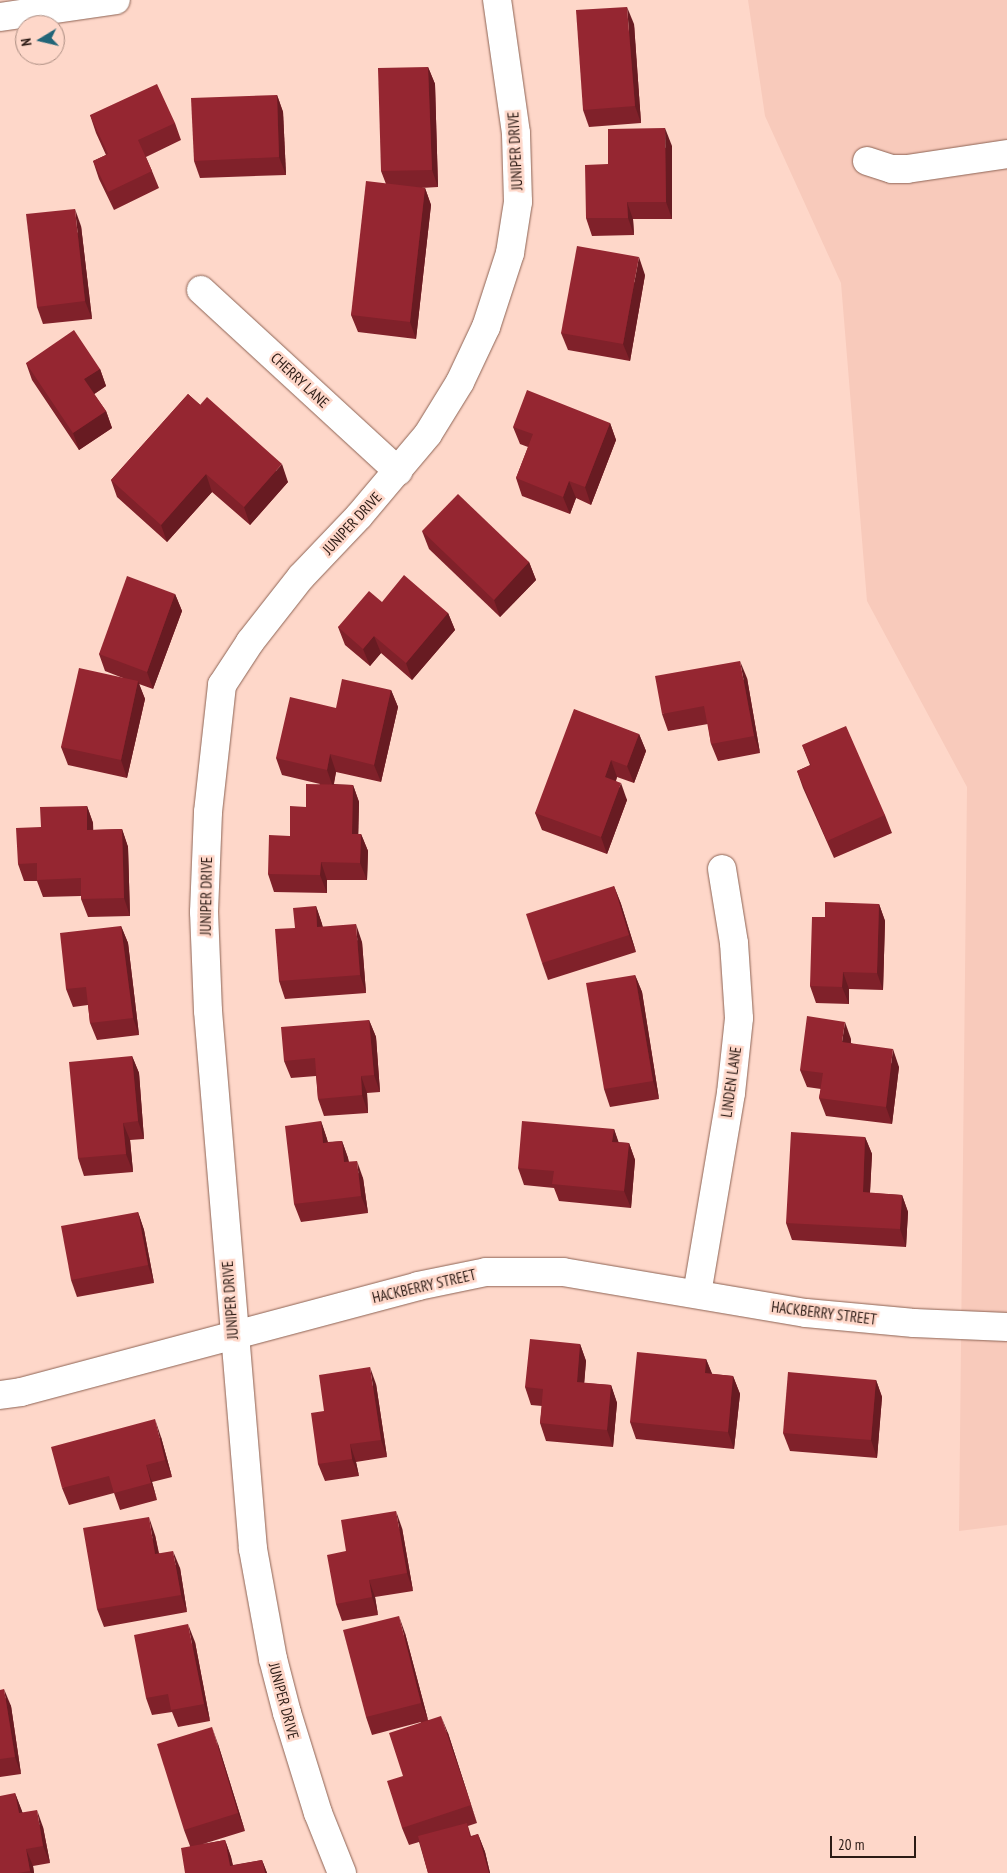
<!DOCTYPE html>
<html>
<head>
<meta charset="utf-8">
<style>
  body { margin:0 }
  #map { position:relative; width:1007px; height:1873px; overflow:hidden; background:#fed7c9; font-family:"PT Sans Narrow",sans-serif }
  div>[style] { position:absolute }
  [style*='--x'] { left:calc(var(--x)*1px); top:calc(var(--y)*1px); width:calc(var(--w)*1px); rotate:calc(var(--a)*1deg) }
  .built>* { inset:0; background:#f8cabb }
  .roads { filter:drop-shadow(0 0 1px #8d6354) drop-shadow(0 0 1px #8d6354) }
  .minor>* { height:28px; margin:-14px; padding:0 14px; transform-origin:14px; border-radius:14px; background:#fff }
  .major>* { height:28px; margin:-14px; padding:0 14px; transform-origin:14px; border-radius:14px; background:#fff }
  .wall>* { inset:0; background:#80212a }
  .shaded-wall>* { inset:0; background:#681b22 }
  .building>* { inset:0; background:#952631 }
  span { translate:-50% -50%; white-space:nowrap; text-align:center; line-height:1.15; -webkit-text-stroke:5px #fed7c9; paint-order:stroke }
  .street-label { font-size:15px; color:#2c1b15 }
  .north { position:absolute; left:15px; top:15px; width:50px; height:50px; box-sizing:border-box; background:#fed7c9; border:1px solid #aa8c81; border-radius:50%; rotate:261deg; font-size:14px; font-weight:700; line-height:20px; text-align:center; color:#2c1b15 }
  .north::after { content:''; display:block; margin:auto; width:18px; height:22px; background:#226578; clip-path:polygon(50% 0,100% 100%,50% 72%,0 100%) }
  .scale { position:absolute; left:830px; top:1836px; width:86px; height:22px; box-sizing:border-box; border:2px solid #2c1b15; border-top:0; padding-left:6px; font-size:15px; line-height:18px; white-space:nowrap; color:#2c1b15; -webkit-text-stroke:4px #fed7c9; paint-order:stroke }
</style>
</head>
<body>
<div id="map">
  <div class="built">
    <div style="clip-path:polygon(748px 0,1007px 0,1007px 1525px,959px 1531px,967px 787px,867px 601px,841px 283px,765px 116px)"></div>
  </div>
  <div class="roads">
    <div class="minor">
      <div style="--x:867;--y:161;--w:26;--a:18"></div>
      <div style="--x:892;--y:169;--w:15;--a:0"></div>
      <div style="--x:907;--y:169;--w:101;--a:-8.5"></div>
      <div style="--x:201;--y:290;--w:268;--a:42.6"></div>
      <div style="--x:697;--y:1294;--w:204;--a:-80.4"></div>
      <div style="--x:731;--y:1093;--w:75;--a:-83.9"></div>
      <div style="--x:739;--y:1018;--w:75;--a:-93.8"></div>
      <div style="--x:734;--y:943;--w:75;--a:-99.2"></div>
      <div style="--x:0;--y:1395;--w:21;--a:-8"></div>
      <div style="--x:21;--y:1392;--w:411;--a:-14.9"></div>
      <div style="--x:418;--y:1286;--w:69;--a:-11.6"></div>
      <div style="--x:486;--y:1272;--w:77;--a:0"></div>
      <div style="--x:563;--y:1272;--w:246;--a:9.6"></div>
      <div style="--x:806;--y:1313;--w:108;--a:5.3"></div>
      <div style="--x:914;--y:1323;--w:93;--a:2.5"></div>
      <div style="--x:342;--y:1873;--w:65;--a:-111.8"></div>
      <div style="--x:318;--y:1813;--w:105;--a:-107.2"></div>
      <div style="--x:287;--y:1713;--w:56;--a:-104.5"></div>
      <div style="--x:273;--y:1659;--w:112;--a:-100.3"></div>
      <div style="--x:253;--y:1549;--w:540;--a:-94.78"></div>
      <div style="--x:208;--y:1011;--w:99;--a:-92.3"></div>
      <div style="--x:204;--y:912;--w:100;--a:-87.7"></div>
      <div style="--x:208;--y:812;--w:128;--a:-83.7"></div>
      <div style="--x:222;--y:685;--w:51;--a:-56.9"></div>
      <div style="--x:250;--y:642;--w:83;--a:-51.9"></div>
      <div style="--x:301;--y:577;--w:84;--a:-46.4"></div>
      <div style="--x:359;--y:516;--w:107;--a:-49.9"></div>
      <div style="--x:428;--y:434;--w:61;--a:-58.4"></div>
      <div style="--x:460;--y:382;--w:61;--a:-64.7"></div>
      <div style="--x:486;--y:327;--w:78;--a:-72"></div>
      <div style="--x:510;--y:253;--w:52;--a:-81.1"></div>
      <div style="--x:518;--y:202;--w:69;--a:-91.7"></div>
      <div style="--x:516;--y:133;--w:134;--a:-98.1"></div>
    </div>
    <div class="major">
      <div style="--x:0;--y:17;--w:117;--a:-8.3"></div>
    </div>
  </div>
  <div class="wall">
    <div style="clip-path:polygon(634px 24px,641px 123px,589px 127px,583px 110px)"></div>
    <div style="clip-path:polygon(428px 67px,435px 84px,438px 187px,421px 188px,425px 188px,431px 205px,416px 339px,358px 332px,351px 315px,386px 184px,381px 171px)"></div>
    <div style="clip-path:polygon(277px 95px,283px 112px,286px 175px,200px 178px,194px 161px)"></div>
    <div style="clip-path:polygon(90px 115px,175px 123px,181px 140px,146px 157px,152px 171px,159px 188px,114px 210px,99px 179px,93px 161px,106px 155px,96px 133px)"></div>
    <div style="clip-path:polygon(672px 146px,672px 219px,633px 219px,634px 235px,592px 236px,586px 218px,608px 164px)"></div>
    <div style="clip-path:polygon(81px 226px,92px 319px,43px 324px,37px 307px)"></div>
    <div style="clip-path:polygon(645px 275px,630px 361px,568px 350px,561px 333px)"></div>
    <div style="clip-path:polygon(26px 363px,100px 369px,106px 386px,94px 394px,106px 411px,112px 428px,79px 450px,32px 380px)"></div>
    <div style="clip-path:polygon(188px 394px,288px 482px,250px 525px,212px 492px,167px 542px,117px 497px,111px 480px)"></div>
    <div style="clip-path:polygon(610px 423px,616px 440px,591px 505px,576px 498px,570px 514px,522px 496px,516px 478px,528px 447px,520px 444px,513px 427px)"></div>
    <div style="clip-path:polygon(422px 531px,529px 562px,536px 580px,500px 617px,429px 549px)"></div>
    <div style="clip-path:polygon(175px 594px,182px 611px,153px 689px,139px 684px,145px 699px,127px 778px,68px 765px,61px 747px,123px 678px,105px 671px,99px 654px)"></div>
    <div style="clip-path:polygon(382px 602px,448px 613px,455px 630px,412px 680px,381px 653px,370px 666px,345px 645px,338px 627px)"></div>
    <div style="clip-path:polygon(747px 678px,760px 753px,718px 761px,711px 744px,708px 724px,668px 731px,662px 714px)"></div>
    <div style="clip-path:polygon(391px 690px,398px 707px,381px 782px,336px 772px,334px 784px,353px 785px,359px 802px,358px 834px,361px 834px,368px 851px,367px 880px,327px 880px,327px 893px,274px 892px,268px 874px,320px 784px,282px 775px,276px 758px,336px 708px)"></div>
    <div style="clip-path:polygon(639px 734px,646px 751px,634px 783px,617px 777px,616px 781px,627px 800px,607px 854px,542px 830px,535px 813px)"></div>
    <div style="clip-path:polygon(802px 745px,885px 815px,892px 833px,834px 858px,803px 788px,797px 771px,810px 765px)"></div>
    <div style="clip-path:polygon(87px 806px,93px 823px,93px 830px,122px 829px,128px 847px,130px 916px,88px 917px,81px 899px,81px 896px,43px 897px,37px 881px,24px 881px,18px 864px,41px 827px)"></div>
    <div style="clip-path:polygon(614px 886px,621px 904px,636px 952px,548px 980px,542px 963px)"></div>
    <div style="clip-path:polygon(879px 904px,885px 921px,883px 990px,849px 989px,849px 1004px,816px 1003px,810px 986px,825px 917px)"></div>
    <div style="clip-path:polygon(316px 906px,323px 927px,362px 942px,366px 993px,285px 999px,279px 981px,295px 928px)"></div>
    <div style="clip-path:polygon(121px 926px,128px 943px,139px 1035px,97px 1040px,90px 1023px,88px 1005px,73px 1007px,66px 989px)"></div>
    <div style="clip-path:polygon(635px 975px,642px 992px,659px 1099px,610px 1107px,604px 1089px)"></div>
    <div style="clip-path:polygon(369px 1020px,376px 1037px,380px 1092px,367px 1093px,368px 1113px,324px 1116px,318px 1099px,316px 1076px,291px 1078px,284px 1061px)"></div>
    <div style="clip-path:polygon(851px 1039px,851px 1043px,899px 1067px,892px 1124px,826px 1116px,819px 1098px,821px 1089px,807px 1087px,800px 1070px)"></div>
    <div style="clip-path:polygon(132px 1056px,139px 1073px,144px 1139px,130px 1140px,133px 1172px,84px 1176px,78px 1158px)"></div>
    <div style="clip-path:polygon(321px 1121px,328px 1142px,342px 1141px,348px 1158px,349px 1162px,363px 1178px,368px 1213px,301px 1222px,294px 1204px)"></div>
    <div style="clip-path:polygon(614px 1129px,618px 1142px,629px 1143px,635px 1160px,631px 1208px,559px 1201px,554px 1188px,524px 1185px,518px 1168px)"></div>
    <div style="clip-path:polygon(865px 1137px,872px 1154px,870px 1193px,902px 1195px,908px 1212px,906px 1247px,792px 1240px,786px 1223px)"></div>
    <div style="clip-path:polygon(138px 1212px,144px 1230px,154px 1283px,77px 1297px,71px 1280px)"></div>
    <div style="clip-path:polygon(580px 1344px,586px 1361px,584px 1383px,611px 1385px,617px 1403px,613px 1447px,546px 1441px,540px 1423px,542px 1406px,531px 1405px,525px 1387px)"></div>
    <div style="clip-path:polygon(706px 1359px,712px 1374px,733px 1376px,740px 1394px,734px 1449px,636px 1439px,630px 1422px)"></div>
    <div style="clip-path:polygon(876px 1380px,882px 1397px,877px 1458px,790px 1451px,783px 1433px)"></div>
    <div style="clip-path:polygon(376px 1384px,387px 1457px,356px 1462px,359px 1476px,325px 1481px,318px 1464px,324px 1411px)"></div>
    <div style="clip-path:polygon(161px 1437px,172px 1477px,152px 1482px,157px 1500px,120px 1510px,114px 1493px,69px 1505px,62px 1488px)"></div>
    <div style="clip-path:polygon(402px 1528px,413px 1591px,375px 1597px,378px 1615px,342px 1621px,336px 1604px,346px 1551px)"></div>
    <div style="clip-path:polygon(155px 1535px,159px 1553px,180px 1568px,187px 1612px,104px 1627px,97px 1609px)"></div>
    <div style="clip-path:polygon(405px 1633px,428px 1720px,448px 1733px,477px 1823px,468px 1826px,471px 1836px,478px 1834px,485px 1852px,490px 1873px,428px 1873px,419px 1842px,409px 1845px,402px 1828px,403px 1776px,421px 1722px,372px 1735px,366px 1717px)"></div>
    <div style="clip-path:polygon(195px 1642px,210px 1721px,178px 1727px,172px 1712px,152px 1715px,146px 1698px)"></div>
    <div style="clip-path:polygon(0 1690px,11px 1706px,21px 1774px,0 1777px)"></div>
    <div style="clip-path:polygon(218px 1744px,245px 1831px,203px 1844px,225px 1840px,231px 1857px,233px 1865px,262px 1860px,267px 1873px,185px 1873px,190px 1846px,184px 1830px)"></div>
    <div style="clip-path:polygon(15px 1793px,22px 1812px,43px 1827px,50px 1863px,33px 1866px,34px 1873px,0 1873px)"></div>
  </div>
  <div class="shaded-wall">
    <div style="clip-path:polygon(627px 7px,634px 24px,641px 123px,635px 106px)"></div>
    <div style="clip-path:polygon(428px 67px,435px 84px,438px 187px,432px 170px)"></div>
    <div style="clip-path:polygon(277px 95px,283px 112px,286px 175px,279px 157px)"></div>
    <div style="clip-path:polygon(665px 128px,672px 146px,672px 219px,666px 202px)"></div>
    <div style="clip-path:polygon(425px 188px,431px 205px,416px 339px,410px 322px)"></div>
    <div style="clip-path:polygon(627px 202px,633px 219px,634px 235px,628px 218px)"></div>
    <div style="clip-path:polygon(75px 209px,81px 226px,92px 319px,85px 301px)"></div>
    <div style="clip-path:polygon(639px 257px,645px 275px,630px 361px,623px 344px)"></div>
    <div style="clip-path:polygon(100px 369px,106px 386px,90px 397px,84px 379px)"></div>
    <div style="clip-path:polygon(106px 411px,112px 428px,79px 450px,73px 433px)"></div>
    <div style="clip-path:polygon(610px 423px,616px 440px,591px 505px,585px 487px)"></div>
    <div style="clip-path:polygon(282px 464px,288px 482px,250px 525px,244px 507px)"></div>
    <div style="clip-path:polygon(206px 474px,212px 492px,167px 542px,161px 525px)"></div>
    <div style="clip-path:polygon(569px 481px,576px 498px,570px 514px,563px 497px)"></div>
    <div style="clip-path:polygon(529px 562px,536px 580px,500px 617px,494px 600px)"></div>
    <div style="clip-path:polygon(175px 594px,182px 611px,153px 689px,147px 672px)"></div>
    <div style="clip-path:polygon(448px 613px,455px 630px,412px 680px,406px 663px)"></div>
    <div style="clip-path:polygon(374px 636px,381px 653px,370px 666px,363px 649px)"></div>
    <div style="clip-path:polygon(740px 661px,747px 678px,760px 753px,754px 736px)"></div>
    <div style="clip-path:polygon(138px 681px,145px 699px,127px 778px,121px 760px)"></div>
    <div style="clip-path:polygon(391px 690px,398px 707px,381px 782px,374px 765px)"></div>
    <div style="clip-path:polygon(639px 734px,646px 751px,634px 783px,627px 766px)"></div>
    <div style="clip-path:polygon(330px 754px,336px 772px,333px 787px,327px 770px)"></div>
    <div style="clip-path:polygon(611px 760px,617px 777px,611px 794px,605px 777px)"></div>
    <div style="clip-path:polygon(621px 783px,627px 800px,607px 854px,601px 837px)"></div>
    <div style="clip-path:polygon(353px 785px,359px 802px,358px 851px,352px 834px)"></div>
    <div style="clip-path:polygon(87px 806px,93px 823px,94px 848px,87px 830px)"></div>
    <div style="clip-path:polygon(122px 829px,128px 847px,130px 916px,124px 898px)"></div>
    <div style="clip-path:polygon(361px 834px,368px 851px,367px 880px,360px 863px)"></div>
    <div style="clip-path:polygon(321px 862px,327px 880px,327px 893px,320px 875px)"></div>
    <div style="clip-path:polygon(614px 886px,621px 904px,636px 952px,629px 935px)"></div>
    <div style="clip-path:polygon(879px 904px,885px 921px,883px 990px,877px 973px)"></div>
    <div style="clip-path:polygon(316px 906px,322px 924px,324px 945px,317px 927px)"></div>
    <div style="clip-path:polygon(356px 924px,362px 942px,366px 993px,360px 975px)"></div>
    <div style="clip-path:polygon(121px 926px,128px 943px,139px 1035px,133px 1018px)"></div>
    <div style="clip-path:polygon(843px 972px,849px 989px,849px 1004px,842px 987px)"></div>
    <div style="clip-path:polygon(635px 975px,642px 992px,659px 1099px,653px 1081px)"></div>
    <div style="clip-path:polygon(369px 1020px,376px 1037px,380px 1092px,374px 1075px)"></div>
    <div style="clip-path:polygon(845px 1022px,851px 1039px,849px 1060px,842px 1042px)"></div>
    <div style="clip-path:polygon(893px 1049px,899px 1067px,892px 1124px,886px 1107px)"></div>
    <div style="clip-path:polygon(132px 1056px,139px 1073px,144px 1139px,138px 1121px)"></div>
    <div style="clip-path:polygon(361px 1076px,367px 1093px,368px 1113px,362px 1095px)"></div>
    <div style="clip-path:polygon(321px 1121px,327px 1139px,330px 1160px,323px 1143px)"></div>
    <div style="clip-path:polygon(123px 1123px,130px 1140px,133px 1172px,126px 1154px)"></div>
    <div style="clip-path:polygon(614px 1129px,620px 1146px,612px 1142px)"></div>
    <div style="clip-path:polygon(865px 1137px,872px 1154px,869px 1210px,863px 1192px)"></div>
    <div style="clip-path:polygon(342px 1141px,348px 1158px,351px 1180px,344px 1162px)"></div>
    <div style="clip-path:polygon(629px 1143px,635px 1160px,631px 1208px,624px 1191px)"></div>
    <div style="clip-path:polygon(357px 1161px,363px 1178px,368px 1213px,361px 1196px)"></div>
    <div style="clip-path:polygon(902px 1195px,908px 1212px,906px 1247px,900px 1229px)"></div>
    <div style="clip-path:polygon(138px 1212px,144px 1230px,154px 1283px,148px 1265px)"></div>
    <div style="clip-path:polygon(580px 1344px,586px 1361px,583px 1399px,577px 1382px)"></div>
    <div style="clip-path:polygon(706px 1359px,713px 1376px,705px 1373px)"></div>
    <div style="clip-path:polygon(370px 1367px,376px 1384px,387px 1457px,381px 1440px)"></div>
    <div style="clip-path:polygon(733px 1376px,740px 1394px,734px 1449px,728px 1432px)"></div>
    <div style="clip-path:polygon(876px 1380px,882px 1397px,877px 1458px,871px 1440px)"></div>
    <div style="clip-path:polygon(611px 1385px,617px 1403px,613px 1447px,607px 1430px)"></div>
    <div style="clip-path:polygon(155px 1419px,161px 1437px,172px 1477px,165px 1460px)"></div>
    <div style="clip-path:polygon(350px 1444px,356px 1462px,359px 1476px,352px 1459px)"></div>
    <div style="clip-path:polygon(146px 1465px,152px 1482px,157px 1500px,151px 1483px)"></div>
    <div style="clip-path:polygon(396px 1511px,402px 1528px,413px 1591px,407px 1573px)"></div>
    <div style="clip-path:polygon(149px 1517px,155px 1535px,162px 1571px,155px 1554px)"></div>
    <div style="clip-path:polygon(173px 1551px,180px 1568px,187px 1612px,181px 1595px)"></div>
    <div style="clip-path:polygon(369px 1580px,375px 1597px,378px 1615px,372px 1597px)"></div>
    <div style="clip-path:polygon(399px 1616px,405px 1633px,428px 1720px,421px 1703px)"></div>
    <div style="clip-path:polygon(188px 1624px,195px 1642px,210px 1721px,204px 1704px)"></div>
    <div style="clip-path:polygon(4px 1689px,11px 1706px,21px 1774px,15px 1757px)"></div>
    <div style="clip-path:polygon(441px 1716px,448px 1733px,477px 1823px,471px 1805px)"></div>
    <div style="clip-path:polygon(212px 1727px,218px 1744px,245px 1831px,238px 1813px)"></div>
    <div style="clip-path:polygon(15px 1793px,22px 1811px,25px 1830px,19px 1813px)"></div>
    <div style="clip-path:polygon(37px 1810px,43px 1827px,50px 1863px,43px 1846px)"></div>
    <div style="clip-path:polygon(478px 1834px,485px 1852px,490px 1873px,489px 1873px)"></div>
    <div style="clip-path:polygon(225px 1840px,231px 1857px,234px 1873px,230px 1866px)"></div>
    <div style="clip-path:polygon(26px 1849px,33px 1866px,34px 1873px,31px 1873px,30px 1871px)"></div>
    <div style="clip-path:polygon(262px 1860px,267px 1873px,265px 1873px)"></div>
  </div>
  <div class="building">
    <div style="clip-path:polygon(627px 7px,635px 106px,583px 110px,576px 10px)"></div>
    <div style="clip-path:polygon(428px 67px,432px 170px,381px 171px,378px 68px)"></div>
    <div style="clip-path:polygon(157px 84px,175px 123px,138px 140px,152px 171px,108px 192px,93px 161px,108px 154px,90px 115px)"></div>
    <div style="clip-path:polygon(277px 95px,279px 157px,194px 161px,191px 98px)"></div>
    <div style="clip-path:polygon(665px 128px,666px 202px,627px 202px,628px 218px,586px 218px,585px 165px,608px 164px,608px 129px)"></div>
    <div style="clip-path:polygon(366px 181px,425px 188px,410px 322px,351px 315px)"></div>
    <div style="clip-path:polygon(75px 209px,85px 301px,37px 307px,26px 214px)"></div>
    <div style="clip-path:polygon(577px 246px,639px 257px,623px 344px,561px 333px)"></div>
    <div style="clip-path:polygon(74px 330px,100px 369px,84px 379px,106px 411px,73px 433px,26px 363px)"></div>
    <div style="clip-path:polygon(527px 390px,610px 423px,585px 487px,569px 481px,563px 497px,516px 478px,533px 434px,513px 427px)"></div>
    <div style="clip-path:polygon(188px 394px,200px 405px,207px 397px,282px 464px,244px 507px,206px 474px,161px 525px,111px 480px)"></div>
    <div style="clip-path:polygon(458px 494px,529px 562px,494px 600px,422px 531px)"></div>
    <div style="clip-path:polygon(404px 575px,448px 613px,406px 663px,374px 636px,363px 649px,338px 627px,369px 591px,382px 602px)"></div>
    <div style="clip-path:polygon(127px 576px,175px 594px,147px 672px,99px 654px)"></div>
    <div style="clip-path:polygon(740px 661px,754px 736px,711px 744px,704px 706px,662px 714px,655px 676px)"></div>
    <div style="clip-path:polygon(79px 668px,138px 681px,121px 760px,61px 747px)"></div>
    <div style="clip-path:polygon(342px 679px,391px 690px,374px 765px,330px 754px,327px 770px,276px 758px,290px 697px,336px 708px)"></div>
    <div style="clip-path:polygon(574px 709px,639px 734px,627px 766px,611px 760px,605px 777px,621px 783px,601px 837px,535px 813px)"></div>
    <div style="clip-path:polygon(846px 726px,885px 815px,827px 841px,797px 771px,811px 765px,802px 745px)"></div>
    <div style="clip-path:polygon(306px 784px,353px 785px,352px 834px,361px 834px,360px 863px,321px 862px,320px 875px,268px 874px,269px 835px,290px 836px,290px 806px,306px 807px)"></div>
    <div style="clip-path:polygon(87px 806px,87px 830px,122px 829px,124px 898px,81px 899px,81px 878px,37px 880px,37px 863px,18px 864px,16px 828px,41px 827px,40px 807px)"></div>
    <div style="clip-path:polygon(614px 886px,629px 935px,542px 963px,526px 914px)"></div>
    <div style="clip-path:polygon(825px 902px,879px 904px,877px 973px,843px 972px,842px 987px,810px 986px,812px 917px,825px 917px)"></div>
    <div style="clip-path:polygon(316px 906px,317px 927px,356px 924px,360px 975px,279px 981px,275px 929px,295px 928px,293px 908px)"></div>
    <div style="clip-path:polygon(121px 926px,133px 1018px,90px 1023px,86px 987px,66px 989px,60px 933px)"></div>
    <div style="clip-path:polygon(635px 975px,653px 1081px,604px 1089px,586px 983px)"></div>
    <div style="clip-path:polygon(807px 1016px,845px 1022px,842px 1042px,893px 1049px,886px 1107px,819px 1098px,823px 1073px,800px 1070px)"></div>
    <div style="clip-path:polygon(369px 1020px,374px 1075px,361px 1076px,362px 1095px,318px 1099px,315px 1058px,284px 1061px,281px 1027px)"></div>
    <div style="clip-path:polygon(132px 1056px,138px 1121px,123px 1123px,126px 1154px,78px 1158px,69px 1062px)"></div>
    <div style="clip-path:polygon(321px 1121px,323px 1143px,342px 1141px,344px 1162px,357px 1161px,361px 1196px,294px 1204px,285px 1126px)"></div>
    <div style="clip-path:polygon(522px 1121px,614px 1129px,612px 1142px,629px 1143px,624px 1191px,552px 1184px,554px 1171px,518px 1168px)"></div>
    <div style="clip-path:polygon(791px 1132px,865px 1137px,863px 1192px,902px 1195px,900px 1229px,786px 1223px)"></div>
    <div style="clip-path:polygon(138px 1212px,148px 1265px,71px 1280px,61px 1226px)"></div>
    <div style="clip-path:polygon(530px 1339px,580px 1344px,577px 1382px,611px 1385px,607px 1430px,540px 1423px,543px 1389px,525px 1387px)"></div>
    <div style="clip-path:polygon(637px 1352px,706px 1359px,705px 1373px,733px 1376px,728px 1432px,630px 1422px)"></div>
    <div style="clip-path:polygon(370px 1367px,381px 1440px,350px 1444px,352px 1459px,318px 1464px,311px 1413px,324px 1411px,319px 1375px)"></div>
    <div style="clip-path:polygon(788px 1372px,876px 1380px,871px 1440px,783px 1433px)"></div>
    <div style="clip-path:polygon(155px 1419px,165px 1460px,146px 1465px,151px 1483px,114px 1493px,109px 1476px,62px 1488px,51px 1447px)"></div>
    <div style="clip-path:polygon(396px 1511px,407px 1573px,369px 1580px,372px 1597px,336px 1604px,327px 1555px,346px 1551px,341px 1520px)"></div>
    <div style="clip-path:polygon(149px 1517px,155px 1554px,173px 1551px,181px 1595px,97px 1609px,83px 1528px)"></div>
    <div style="clip-path:polygon(399px 1616px,421px 1703px,366px 1717px,343px 1630px)"></div>
    <div style="clip-path:polygon(188px 1624px,204px 1704px,171px 1710px,168px 1694px,146px 1698px,134px 1635px)"></div>
    <div style="clip-path:polygon(4px 1689px,15px 1757px,0 1759px,0 1690px)"></div>
    <div style="clip-path:polygon(441px 1716px,471px 1805px,402px 1828px,387px 1781px,403px 1776px,389px 1733px)"></div>
    <div style="clip-path:polygon(212px 1727px,238px 1813px,184px 1830px,157px 1744px)"></div>
    <div style="clip-path:polygon(15px 1793px,19px 1813px,37px 1810px,43px 1846px,26px 1849px,30px 1871px,18px 1873px,0 1873px,0 1796px)"></div>
    <div style="clip-path:polygon(467px 1823px,470px 1837px,478px 1834px,489px 1873px,428px 1873px,418px 1836px)"></div>
    <div style="clip-path:polygon(225px 1840px,230px 1866px,262px 1860px,265px 1873px,185px 1873px,181px 1848px)"></div>
  </div>
  <div class="street-label">
    <span style="left:515px;top:151px;rotate:-93deg">JUNIPER DRIVE</span>
    <span style="left:300px;top:380px;rotate:43deg">CHERRY LANE</span>
    <span style="left:352px;top:523px;rotate:-47deg">JUNIPER DRIVE</span>
    <span style="left:206px;top:896px;rotate:-89deg">JUNIPER DRIVE</span>
    <span style="left:731px;top:1082px;rotate:-82deg">LINDEN LANE</span>
    <span style="left:424px;top:1286px;rotate:-13deg">HACKBERRY STREET</span>
    <span style="left:230px;top:1300px;rotate:-94deg">JUNIPER DRIVE</span>
    <span style="left:824px;top:1313px;rotate:7deg">HACKBERRY STREET</span>
    <span style="left:284px;top:1701px;rotate:75deg">JUNIPER DRIVE</span>
  </div>
  <div class="north">N</div>
  <div class="scale">20 m</div>
</div>
</body>
</html>
